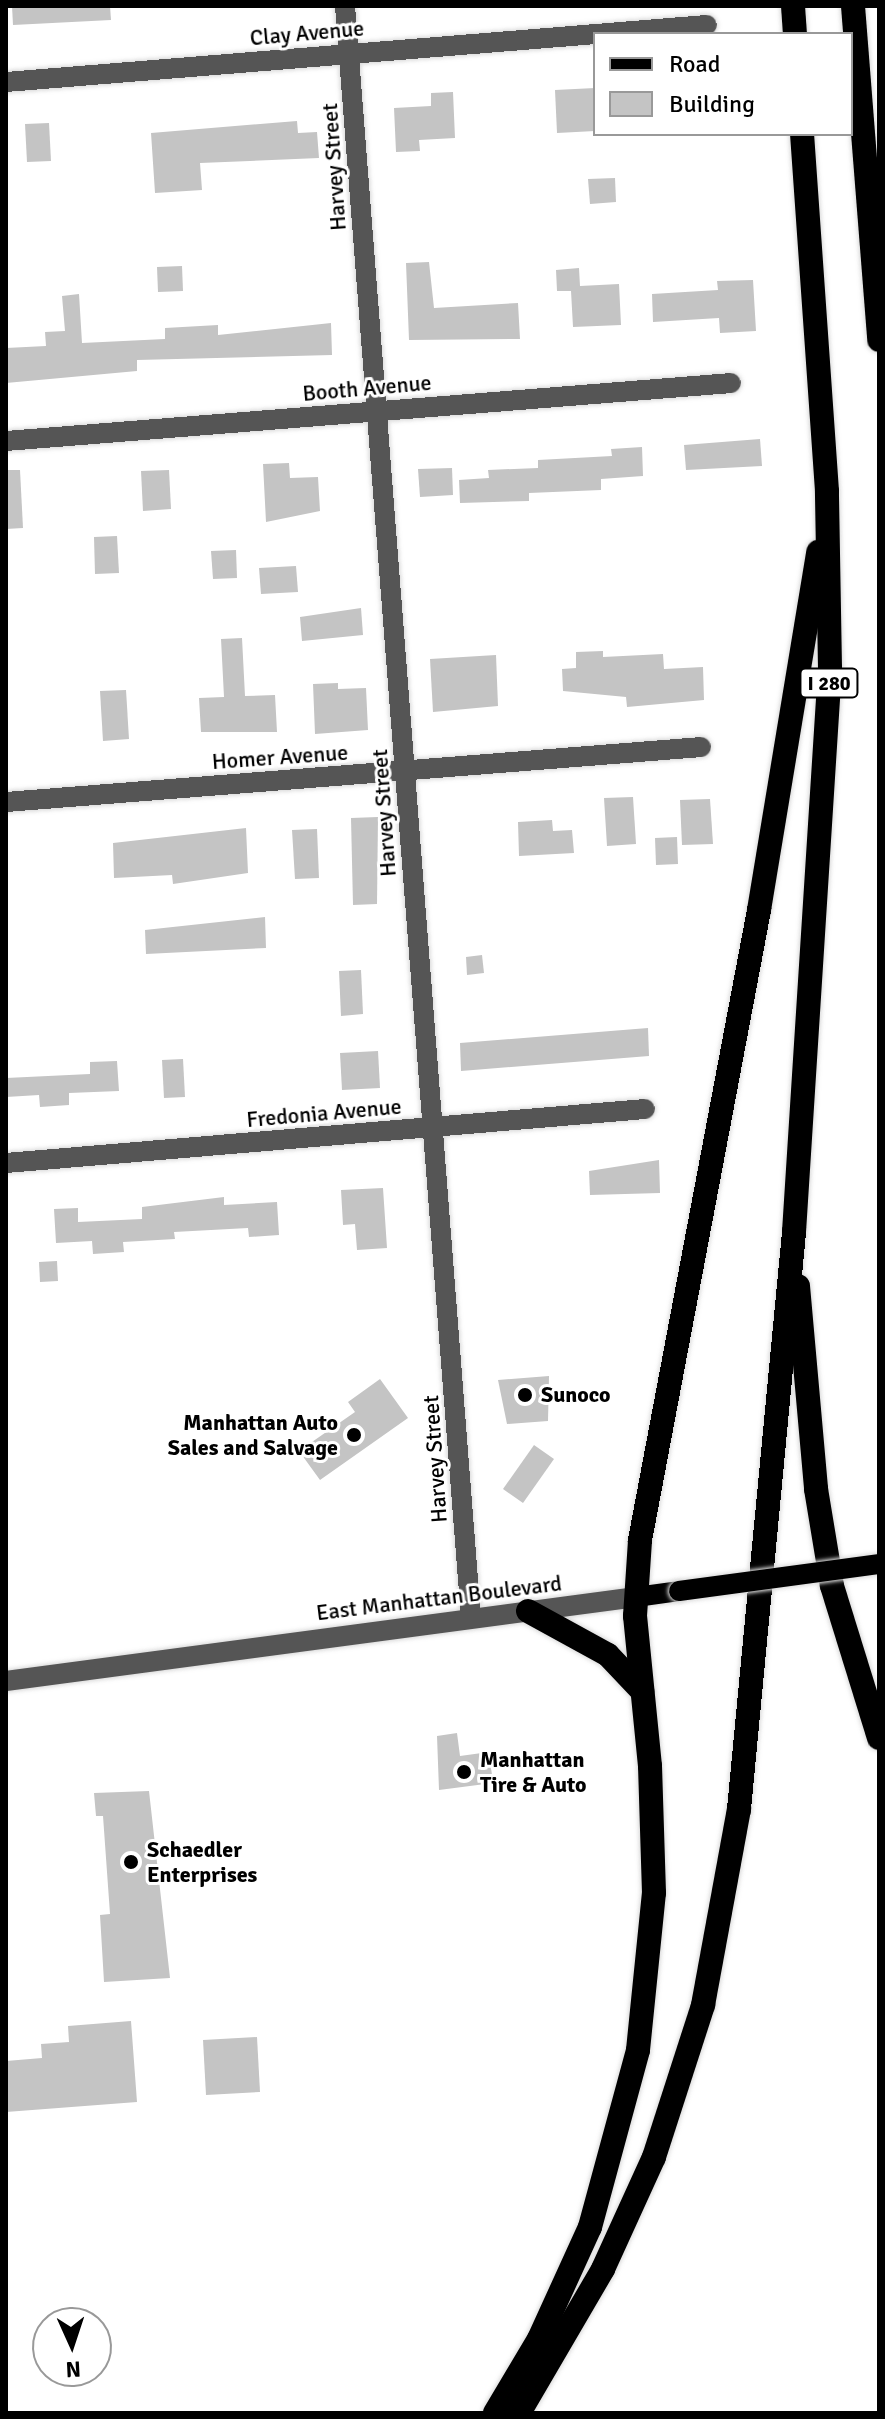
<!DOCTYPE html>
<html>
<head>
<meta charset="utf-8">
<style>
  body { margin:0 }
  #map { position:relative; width:885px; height:2419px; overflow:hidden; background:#fff; font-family:Signika,sans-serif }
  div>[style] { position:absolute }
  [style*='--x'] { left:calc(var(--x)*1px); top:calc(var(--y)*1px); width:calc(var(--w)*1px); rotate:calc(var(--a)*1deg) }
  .building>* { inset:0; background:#c4c4c4 }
  .roads { filter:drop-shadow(0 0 2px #dbdbdb) drop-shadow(0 0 2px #dbdbdb) }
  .minor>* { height:20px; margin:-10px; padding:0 10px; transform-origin:10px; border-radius:10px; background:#555 }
  .major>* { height:20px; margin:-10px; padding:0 10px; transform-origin:10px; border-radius:10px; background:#000 }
  .highway>* { height:24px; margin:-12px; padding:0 12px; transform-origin:12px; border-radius:12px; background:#000 }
  .bridges { filter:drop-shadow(0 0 2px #dbdbdb) drop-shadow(0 0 2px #dbdbdb) }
  .major-bridge>* { height:20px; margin:-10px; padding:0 10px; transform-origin:10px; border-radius:10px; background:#000 }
  .dots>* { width:22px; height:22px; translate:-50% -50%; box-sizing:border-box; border:4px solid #fff; border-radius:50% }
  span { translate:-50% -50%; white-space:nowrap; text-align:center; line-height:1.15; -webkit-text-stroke:6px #fff; paint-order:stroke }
  .shield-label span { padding:2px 6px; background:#fff; border:2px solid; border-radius:6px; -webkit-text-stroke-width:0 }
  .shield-label { font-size:20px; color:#000; font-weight:700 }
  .street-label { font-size:22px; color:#000 }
  .poi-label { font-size:22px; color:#000; font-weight:700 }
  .left { translate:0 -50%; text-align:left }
  .right { translate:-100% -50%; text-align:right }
  .frame { position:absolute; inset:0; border:8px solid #000; pointer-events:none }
  .legend { position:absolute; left:593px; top:32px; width:260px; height:104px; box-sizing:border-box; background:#fff; border:2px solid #999; margin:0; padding:10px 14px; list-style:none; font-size:24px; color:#000 }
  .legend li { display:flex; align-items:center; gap:16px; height:40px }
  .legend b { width:40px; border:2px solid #999 }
  .north { position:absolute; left:32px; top:2307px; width:80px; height:80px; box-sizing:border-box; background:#fff; border:2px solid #999; border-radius:50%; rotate:177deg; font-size:22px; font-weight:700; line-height:32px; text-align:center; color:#000 }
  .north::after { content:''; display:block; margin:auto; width:28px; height:36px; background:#000; clip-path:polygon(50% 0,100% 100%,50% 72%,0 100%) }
</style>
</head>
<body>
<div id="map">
  <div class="building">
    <div style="clip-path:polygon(12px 6px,110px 6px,111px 20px,13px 25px)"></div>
    <div style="clip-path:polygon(595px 88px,595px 131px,557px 133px,555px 90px)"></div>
    <div style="clip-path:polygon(453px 92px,455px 138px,419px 140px,420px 151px,396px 152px,394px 108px,431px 106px,431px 93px)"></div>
    <div style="clip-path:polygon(297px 121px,298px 133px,317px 132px,319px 158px,200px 163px,202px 190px,155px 193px,151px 133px)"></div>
    <div style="clip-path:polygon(49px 123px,51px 161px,27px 162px,25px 124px)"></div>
    <div style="clip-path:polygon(615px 178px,616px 202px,590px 204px,588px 179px)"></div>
    <div style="clip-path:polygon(429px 262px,434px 308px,518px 303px,520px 339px,409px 340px,406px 263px)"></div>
    <div style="clip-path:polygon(182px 266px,183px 291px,158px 292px,157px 267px)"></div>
    <div style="clip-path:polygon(579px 268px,580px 286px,619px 284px,621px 325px,573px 327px,571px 291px,557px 291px,556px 270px)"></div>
    <div style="clip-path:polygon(753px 280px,756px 331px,720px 333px,719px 318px,653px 322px,652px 294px,718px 290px,717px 281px)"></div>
    <div style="clip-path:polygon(79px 294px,82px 343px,165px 339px,165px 328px,218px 325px,218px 335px,331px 323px,332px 355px,137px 360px,137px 371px,6px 383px,6px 348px,46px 346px,45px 332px,65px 331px,62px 296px)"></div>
    <div style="clip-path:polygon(760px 439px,762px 466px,686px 470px,684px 445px)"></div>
    <div style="clip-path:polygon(642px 447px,643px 476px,601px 479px,601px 490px,529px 493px,529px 501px,460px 503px,459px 480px,489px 478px,488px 470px,538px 468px,538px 460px,612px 456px,611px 449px)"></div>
    <div style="clip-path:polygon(289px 463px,290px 478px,318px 477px,320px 511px,266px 522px,263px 464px)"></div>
    <div style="clip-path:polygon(452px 468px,453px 495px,420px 497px,418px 469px)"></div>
    <div style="clip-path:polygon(6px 470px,20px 470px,23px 528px,6px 529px)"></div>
    <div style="clip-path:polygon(169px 470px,171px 509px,143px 511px,141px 471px)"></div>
    <div style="clip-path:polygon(117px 536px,119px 573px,95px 574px,94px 537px)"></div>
    <div style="clip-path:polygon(236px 550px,237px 578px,213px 579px,211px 551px)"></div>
    <div style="clip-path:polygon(296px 566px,298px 592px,261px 594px,259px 568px)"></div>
    <div style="clip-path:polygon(361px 608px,363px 635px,302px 641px,300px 617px)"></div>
    <div style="clip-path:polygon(242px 638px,245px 696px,275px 695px,277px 732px,201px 732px,199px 698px,224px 697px,221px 639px)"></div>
    <div style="clip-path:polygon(603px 651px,603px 657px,663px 654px,664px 669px,703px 667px,704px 700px,627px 707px,626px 697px,563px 691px,562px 669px,576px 668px,576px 652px)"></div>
    <div style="clip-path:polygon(496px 655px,498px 706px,433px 712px,430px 659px)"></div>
    <div style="clip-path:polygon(338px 683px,338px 689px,366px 688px,368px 730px,315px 734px,313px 684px)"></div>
    <div style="clip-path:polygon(126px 690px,129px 739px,103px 741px,100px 691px)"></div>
    <div style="clip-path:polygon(633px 797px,636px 844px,607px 846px,604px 798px)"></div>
    <div style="clip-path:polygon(710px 799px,713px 844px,682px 845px,680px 800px)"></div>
    <div style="clip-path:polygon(378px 817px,377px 904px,353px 905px,351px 818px)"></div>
    <div style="clip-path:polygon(552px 820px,553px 831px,572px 830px,574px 853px,519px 856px,518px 822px)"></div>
    <div style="clip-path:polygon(246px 828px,248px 873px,173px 884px,172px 875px,114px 878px,113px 843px)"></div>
    <div style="clip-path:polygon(317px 829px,319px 878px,295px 879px,292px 830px)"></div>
    <div style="clip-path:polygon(677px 837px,678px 864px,656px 865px,655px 838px)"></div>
    <div style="clip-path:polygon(265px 917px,266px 948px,146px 954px,145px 930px)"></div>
    <div style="clip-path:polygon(482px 955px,484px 973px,467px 975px,466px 957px)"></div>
    <div style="clip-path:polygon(361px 970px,363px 1014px,341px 1016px,339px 971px)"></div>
    <div style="clip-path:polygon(648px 1028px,649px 1056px,461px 1071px,460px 1043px)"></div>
    <div style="clip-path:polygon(378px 1051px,380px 1088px,342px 1090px,340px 1053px)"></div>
    <div style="clip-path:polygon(183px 1059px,185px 1097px,164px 1098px,162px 1060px)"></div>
    <div style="clip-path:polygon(117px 1061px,119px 1091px,69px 1093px,69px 1105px,40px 1107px,39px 1095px,6px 1097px,6px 1078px,90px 1074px,90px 1062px)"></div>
    <div style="clip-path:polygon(659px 1160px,660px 1193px,590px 1195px,589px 1171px)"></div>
    <div style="clip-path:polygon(383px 1188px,387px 1248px,357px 1250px,355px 1224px,343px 1225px,341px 1190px)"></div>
    <div style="clip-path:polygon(224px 1197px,224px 1205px,277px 1202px,279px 1235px,249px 1237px,248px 1228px,174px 1232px,175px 1239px,123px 1242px,124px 1252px,93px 1254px,92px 1241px,56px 1243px,54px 1209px,78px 1208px,78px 1222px,142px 1219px,142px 1207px)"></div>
    <div style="clip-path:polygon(57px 1261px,58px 1281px,40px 1282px,39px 1262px)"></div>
    <div style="clip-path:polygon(549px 1376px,548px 1421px,507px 1424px,498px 1380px)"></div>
    <div style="clip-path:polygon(380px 1379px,408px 1418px,320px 1480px,299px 1451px,355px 1412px,348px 1402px)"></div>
    <div style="clip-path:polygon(534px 1445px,554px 1459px,523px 1503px,503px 1489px)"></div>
    <div style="clip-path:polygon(457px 1733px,460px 1756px,489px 1752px,493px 1783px,439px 1790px,437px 1736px)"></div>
    <div style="clip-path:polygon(149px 1791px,170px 1978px,104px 1982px,100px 1915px,110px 1914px,103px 1816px,96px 1816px,94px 1793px)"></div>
    <div style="clip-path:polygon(131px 2021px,137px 2102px,6px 2112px,6px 2061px,42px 2058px,41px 2044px,69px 2042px,68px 2026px)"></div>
    <div style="clip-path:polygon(257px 2037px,260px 2092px,206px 2095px,203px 2040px)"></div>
  </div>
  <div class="roads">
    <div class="minor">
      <div style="--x:345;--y:6;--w:1615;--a:85.53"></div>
      <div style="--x:6;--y:82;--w:703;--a:-4.65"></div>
      <div style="--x:6;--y:441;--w:727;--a:-4.57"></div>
      <div style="--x:6;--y:802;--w:697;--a:-4.52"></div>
      <div style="--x:6;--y:1163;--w:641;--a:-4.83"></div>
      <div style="--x:6;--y:1681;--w:636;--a:-7.59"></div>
    </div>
    <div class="major">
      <div style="--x:636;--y:1597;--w:43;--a:-7.9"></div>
    </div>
    <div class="highway">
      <div style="--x:793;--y:6;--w:28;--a:86"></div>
      <div style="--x:853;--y:6;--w:335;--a:85.5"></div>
      <div style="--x:798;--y:1286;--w:204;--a:84.9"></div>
      <div style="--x:816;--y:1489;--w:98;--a:80.6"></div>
      <div style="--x:832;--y:1586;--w:159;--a:72.8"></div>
      <div style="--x:528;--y:1611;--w:91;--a:28.8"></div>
      <div style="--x:608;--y:1655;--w:50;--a:46.6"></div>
      <div style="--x:495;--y:2413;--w:86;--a:-59.3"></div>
      <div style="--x:539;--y:2339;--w:123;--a:-65.5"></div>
      <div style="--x:590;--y:2227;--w:183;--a:-74.8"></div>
      <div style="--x:638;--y:2050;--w:158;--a:-84.2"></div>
      <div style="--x:654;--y:1893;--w:127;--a:-91.8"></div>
      <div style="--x:650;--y:1766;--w:151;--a:-95.7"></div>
      <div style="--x:635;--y:1616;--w:76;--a:-86.2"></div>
      <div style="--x:640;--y:1540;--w:641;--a:-79.3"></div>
      <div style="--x:759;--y:910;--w:363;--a:-80.6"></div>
      <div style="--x:519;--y:2413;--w:167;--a:-59.7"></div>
      <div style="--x:603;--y:2269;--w:123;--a:-65.5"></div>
      <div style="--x:654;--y:2157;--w:160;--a:-72.1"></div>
      <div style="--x:703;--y:2005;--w:199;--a:-79.6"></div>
      <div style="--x:739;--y:1809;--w:580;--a:-84.55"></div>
      <div style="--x:794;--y:1232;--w:565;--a:-86.35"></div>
      <div style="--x:830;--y:668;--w:177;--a:-91"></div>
      <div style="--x:827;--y:491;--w:358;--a:-94"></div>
    </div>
  </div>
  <div class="bridges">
    <div class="major-bridge">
      <div style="--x:679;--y:1591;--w:201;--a:-7.7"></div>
    </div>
  </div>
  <div class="dots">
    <div style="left:525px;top:1395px;background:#000"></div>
    <div style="left:354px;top:1435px;background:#000"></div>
    <div style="left:464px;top:1772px;background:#000"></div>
    <div style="left:131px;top:1862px;background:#000"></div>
  </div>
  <div class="shield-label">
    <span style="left:829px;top:683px">I 280</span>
  </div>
  <div class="street-label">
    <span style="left:307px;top:33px;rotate:-5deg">Clay Avenue</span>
    <span style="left:334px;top:167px;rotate:-94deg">Harvey Street</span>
    <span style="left:367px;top:388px;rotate:-5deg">Booth Avenue</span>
    <span style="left:280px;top:757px;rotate:-4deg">Homer Avenue</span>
    <span style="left:384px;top:813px;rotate:-94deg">Harvey Street</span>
    <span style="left:324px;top:1113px;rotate:-5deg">Fredonia Avenue</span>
    <span style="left:435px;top:1459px;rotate:-94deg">Harvey Street</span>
    <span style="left:439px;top:1598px;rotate:-7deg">East Manhattan Boulevard</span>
  </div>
  <div class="poi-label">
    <span class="left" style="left:541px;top:1395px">Sunoco</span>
    <span class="right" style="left:338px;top:1435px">Manhattan Auto<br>Sales and Salvage</span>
    <span class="left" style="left:480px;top:1772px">Manhattan<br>Tire &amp; Auto</span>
    <span class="left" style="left:147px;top:1862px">Schaedler<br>Enterprises</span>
  </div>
  <div class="frame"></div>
  <ul class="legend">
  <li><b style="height:10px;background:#000"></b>Road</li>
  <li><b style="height:22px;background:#c4c4c4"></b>Building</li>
  </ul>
  <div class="north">N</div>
</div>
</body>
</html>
